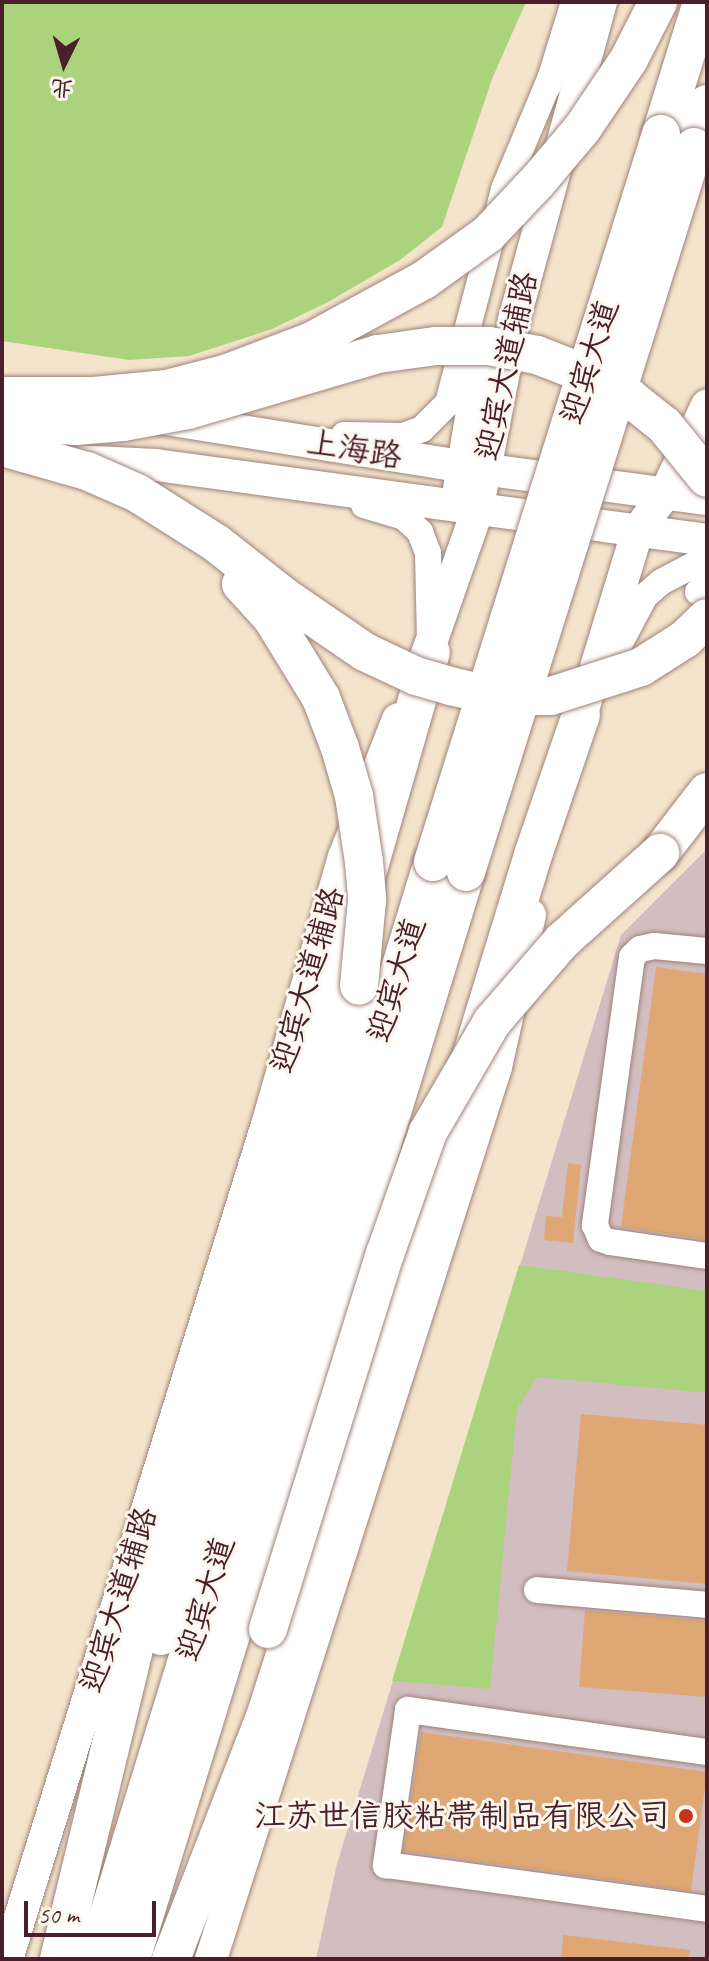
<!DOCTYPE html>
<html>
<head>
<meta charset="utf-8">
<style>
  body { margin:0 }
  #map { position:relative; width:709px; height:1961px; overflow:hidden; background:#f4e4cb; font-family:Caveat,"LXGW WenKai TC",sans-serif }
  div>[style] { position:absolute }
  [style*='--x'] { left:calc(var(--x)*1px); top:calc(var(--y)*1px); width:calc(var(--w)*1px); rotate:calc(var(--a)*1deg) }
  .industrial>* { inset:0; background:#d2bec1 }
  .green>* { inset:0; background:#abd37e }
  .building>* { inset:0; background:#dfa773 }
  .roads { filter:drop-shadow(0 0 2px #9f827b) drop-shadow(0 0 2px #9f827b) }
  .minor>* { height:26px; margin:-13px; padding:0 13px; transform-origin:13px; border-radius:13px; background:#fff }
  .major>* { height:32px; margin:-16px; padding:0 16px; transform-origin:16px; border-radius:16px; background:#fff }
  .highway>* { height:38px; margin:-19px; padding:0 19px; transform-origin:19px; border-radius:19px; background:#fff }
  .bridges { filter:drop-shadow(0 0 2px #9f827b) drop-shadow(0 0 2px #9f827b) }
  .highway-bridge>* { height:38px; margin:-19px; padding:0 19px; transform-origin:19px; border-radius:19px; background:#fff }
  .dots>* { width:22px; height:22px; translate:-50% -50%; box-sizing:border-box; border:4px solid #fbf7ec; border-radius:50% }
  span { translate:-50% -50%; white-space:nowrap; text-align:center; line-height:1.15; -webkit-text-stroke:6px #fbf7ec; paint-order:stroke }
  .street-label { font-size:32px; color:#4a1f2b }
  .poi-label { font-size:32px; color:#4a1f2b }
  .right { translate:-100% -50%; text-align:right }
  .frame { position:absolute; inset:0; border:4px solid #4a1f2b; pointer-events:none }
  .north { position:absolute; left:24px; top:24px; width:80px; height:80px; -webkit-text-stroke:6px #fbf7ec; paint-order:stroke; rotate:185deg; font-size:22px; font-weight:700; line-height:32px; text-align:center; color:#4a1f2b }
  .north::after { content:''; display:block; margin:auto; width:28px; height:36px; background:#4a1f2b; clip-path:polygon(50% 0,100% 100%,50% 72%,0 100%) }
  .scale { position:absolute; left:24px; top:1901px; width:132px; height:36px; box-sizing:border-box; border:4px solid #4a1f2b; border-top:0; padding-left:10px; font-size:24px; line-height:28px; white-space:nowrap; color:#4a1f2b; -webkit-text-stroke:6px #fbf7ec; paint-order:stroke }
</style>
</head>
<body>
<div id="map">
  <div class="industrial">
    <div style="clip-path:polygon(707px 849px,707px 1959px,316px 1959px,337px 1864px,621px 935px)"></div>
  </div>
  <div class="green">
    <div style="clip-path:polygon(2px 2px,526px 2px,492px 79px,442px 227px,400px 260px,328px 302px,272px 329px,189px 356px,129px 360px,2px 341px)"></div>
    <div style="clip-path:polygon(519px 1265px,707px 1291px,707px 1393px,537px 1377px,517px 1409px,490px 1689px,392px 1681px)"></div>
  </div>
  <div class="building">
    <div style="clip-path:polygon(656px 967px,707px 974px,707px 1240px,621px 1227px)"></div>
    <div style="clip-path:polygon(568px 1163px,581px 1165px,573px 1243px,544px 1240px,546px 1216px,562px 1217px)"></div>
    <div style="clip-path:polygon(581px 1414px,707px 1425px,707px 1584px,567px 1571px)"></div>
    <div style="clip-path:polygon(585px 1610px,707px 1621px,707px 1697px,579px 1687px)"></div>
    <div style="clip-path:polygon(421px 1732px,707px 1772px,691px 1891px,404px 1851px)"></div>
    <div style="clip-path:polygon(563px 1935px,690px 1950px,689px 1959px,561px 1959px)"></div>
  </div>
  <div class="roads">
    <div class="minor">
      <div style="--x:548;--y:86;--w:88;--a:-72.8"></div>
      <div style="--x:344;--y:435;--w:59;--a:1"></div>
      <div style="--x:403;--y:436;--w:20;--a:-20"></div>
      <div style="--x:422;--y:429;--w:37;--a:-45"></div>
      <div style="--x:448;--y:403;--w:221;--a:-75.3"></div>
      <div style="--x:504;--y:189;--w:127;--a:-67.3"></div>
      <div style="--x:364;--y:505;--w:42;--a:16.7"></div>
      <div style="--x:404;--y:517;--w:22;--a:43"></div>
      <div style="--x:420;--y:532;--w:22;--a:69"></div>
      <div style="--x:428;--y:553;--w:86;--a:88.7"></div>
      <div style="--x:453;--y:507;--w:157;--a:-80.5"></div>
      <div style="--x:698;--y:592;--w:11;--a:-38"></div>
      <div style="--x:604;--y:673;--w:87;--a:-62"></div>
      <div style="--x:645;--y:596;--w:21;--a:-41"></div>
      <div style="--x:661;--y:582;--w:52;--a:-27.6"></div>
      <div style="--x:707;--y:951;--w:53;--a:-174.6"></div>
      <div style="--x:654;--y:946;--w:14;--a:168"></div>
      <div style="--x:640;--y:949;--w:11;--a:135"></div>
      <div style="--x:632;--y:957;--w:271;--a:97.9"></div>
      <div style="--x:595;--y:1225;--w:15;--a:67"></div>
      <div style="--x:601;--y:1239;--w:9;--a:18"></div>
      <div style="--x:610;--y:1242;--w:98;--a:8.2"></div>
      <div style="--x:537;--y:1590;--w:171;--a:5"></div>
      <div style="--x:707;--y:1752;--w:302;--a:-172"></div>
      <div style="--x:408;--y:1710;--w:157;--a:98.1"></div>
      <div style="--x:386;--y:1865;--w:324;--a:7.8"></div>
    </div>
    <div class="major">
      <div style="--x:160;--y:418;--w:303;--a:9.1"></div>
      <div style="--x:459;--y:466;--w:250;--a:7.6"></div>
      <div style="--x:75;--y:461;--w:81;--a:2.8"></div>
      <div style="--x:156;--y:465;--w:556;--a:7.75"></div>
      <div style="--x:420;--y:674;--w:173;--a:-70.7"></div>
      <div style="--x:477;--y:511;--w:195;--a:-79"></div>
      <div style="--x:514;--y:320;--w:330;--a:-74.7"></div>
      <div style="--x:585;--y:703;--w:181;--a:-73"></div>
      <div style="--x:638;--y:530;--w:45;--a:-53.1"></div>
      <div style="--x:665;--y:494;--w:98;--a:-64.7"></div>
      <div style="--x:7;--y:1959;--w:874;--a:-72.69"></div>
      <div style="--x:267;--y:1125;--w:279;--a:-74"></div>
      <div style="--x:344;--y:857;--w:148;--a:-68.6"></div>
      <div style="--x:211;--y:1959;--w:936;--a:-72.28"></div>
      <div style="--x:496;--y:1067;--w:156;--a:-77.4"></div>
    </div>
    <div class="highway">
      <div style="--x:661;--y:134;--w:138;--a:-72.7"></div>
      <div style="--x:694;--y:147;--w:45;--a:-73.2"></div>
      <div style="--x:660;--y:853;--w:77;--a:-52.4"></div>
      <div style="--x:161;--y:1636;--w:589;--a:-72.4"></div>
      <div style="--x:339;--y:1075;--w:91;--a:-77.3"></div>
      <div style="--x:59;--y:1959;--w:403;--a:-76.4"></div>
      <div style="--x:154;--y:1567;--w:614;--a:-72.75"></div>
      <div style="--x:336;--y:981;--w:342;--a:-73.9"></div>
      <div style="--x:95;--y:1959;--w:1148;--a:-72.88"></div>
      <div style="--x:131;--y:1959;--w:1137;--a:-72.87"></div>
      <div style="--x:171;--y:1959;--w:260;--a:-68.8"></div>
      <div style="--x:265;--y:1717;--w:242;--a:-72.2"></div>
      <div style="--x:339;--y:1487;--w:664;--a:-72.93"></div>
      <div style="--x:534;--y:852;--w:145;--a:-71.1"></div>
    </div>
  </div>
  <div class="bridges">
    <div class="highway-bridge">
      <div style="--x:2;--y:396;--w:92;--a:0"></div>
      <div style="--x:94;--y:396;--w:73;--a:-5.5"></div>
      <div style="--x:167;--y:389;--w:60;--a:-14.5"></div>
      <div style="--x:225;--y:374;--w:93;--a:-20.8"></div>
      <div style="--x:312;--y:341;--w:128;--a:-28.6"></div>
      <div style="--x:424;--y:280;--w:79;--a:-35.7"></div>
      <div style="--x:488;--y:234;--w:73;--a:-46.7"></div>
      <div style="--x:538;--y:181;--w:68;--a:-49.8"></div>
      <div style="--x:582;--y:129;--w:84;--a:-56.1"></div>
      <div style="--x:629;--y:59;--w:64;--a:-63"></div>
      <div style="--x:2;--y:421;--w:74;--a:3.9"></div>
      <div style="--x:76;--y:426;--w:47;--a:-4.9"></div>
      <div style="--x:123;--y:422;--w:66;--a:-10.5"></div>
      <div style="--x:188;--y:410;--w:198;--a:-16.4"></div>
      <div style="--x:378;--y:354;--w:59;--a:-7.9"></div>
      <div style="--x:436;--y:346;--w:53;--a:0"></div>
      <div style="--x:489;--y:346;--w:49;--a:10.6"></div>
      <div style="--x:537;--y:355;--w:63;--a:21.3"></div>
      <div style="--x:596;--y:378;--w:39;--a:30"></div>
      <div style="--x:630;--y:398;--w:43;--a:38.5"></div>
      <div style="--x:664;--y:425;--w:68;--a:50.9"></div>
      <div style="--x:2;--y:447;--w:88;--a:15.8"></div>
      <div style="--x:87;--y:471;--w:55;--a:23.7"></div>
      <div style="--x:137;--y:493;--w:93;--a:32.3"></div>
      <div style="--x:216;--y:543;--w:89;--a:38.2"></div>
      <div style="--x:286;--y:598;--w:96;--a:34.4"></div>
      <div style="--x:365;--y:652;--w:56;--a:25.2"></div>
      <div style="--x:416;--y:676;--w:35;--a:16"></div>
      <div style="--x:450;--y:686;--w:45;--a:12.8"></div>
      <div style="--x:494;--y:696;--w:57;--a:0"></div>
      <div style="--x:551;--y:696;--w:95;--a:-17.9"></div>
      <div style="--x:641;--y:667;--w:52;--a:-32.5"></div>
      <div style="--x:685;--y:639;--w:30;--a:-44"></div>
      <div style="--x:241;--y:584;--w:46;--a:47.6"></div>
      <div style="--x:272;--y:618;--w:94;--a:58.5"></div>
      <div style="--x:321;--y:698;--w:53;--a:69.2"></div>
      <div style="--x:340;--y:748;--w:50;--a:73.7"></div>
      <div style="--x:354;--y:796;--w:67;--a:81.4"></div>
      <div style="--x:364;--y:862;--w:38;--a:85"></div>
      <div style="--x:367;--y:900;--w:86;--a:95.3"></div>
      <div style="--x:433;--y:862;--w:763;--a:-72.61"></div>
      <div style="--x:466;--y:872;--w:760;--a:-72.54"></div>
      <div style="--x:268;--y:1629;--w:393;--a:-72.7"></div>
      <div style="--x:385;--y:1254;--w:129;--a:-70.6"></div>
      <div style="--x:428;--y:1132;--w:127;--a:-59.8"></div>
      <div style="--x:492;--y:1022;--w:107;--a:-49.2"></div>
      <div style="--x:562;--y:941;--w:132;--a:-41.9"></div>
    </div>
  </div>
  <div class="dots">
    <div style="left:686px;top:1816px;background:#c8321e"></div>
  </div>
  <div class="street-label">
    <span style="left:590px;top:362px;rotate:-73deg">迎宾大道</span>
    <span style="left:507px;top:366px;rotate:-78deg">迎宾大道辅路</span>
    <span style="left:354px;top:450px;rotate:9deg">上海路</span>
    <span style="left:308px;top:980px;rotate:-74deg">迎宾大道辅路</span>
    <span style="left:397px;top:980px;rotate:-73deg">迎宾大道</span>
    <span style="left:206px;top:1599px;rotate:-73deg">迎宾大道</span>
    <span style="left:119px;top:1600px;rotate:-73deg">迎宾大道辅路</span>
  </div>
  <div class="poi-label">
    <span class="right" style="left:670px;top:1816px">江苏世信胶粘带制品有限公司</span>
  </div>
  <div class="frame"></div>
  <div class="north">北</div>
  <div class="scale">50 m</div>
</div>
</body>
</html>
